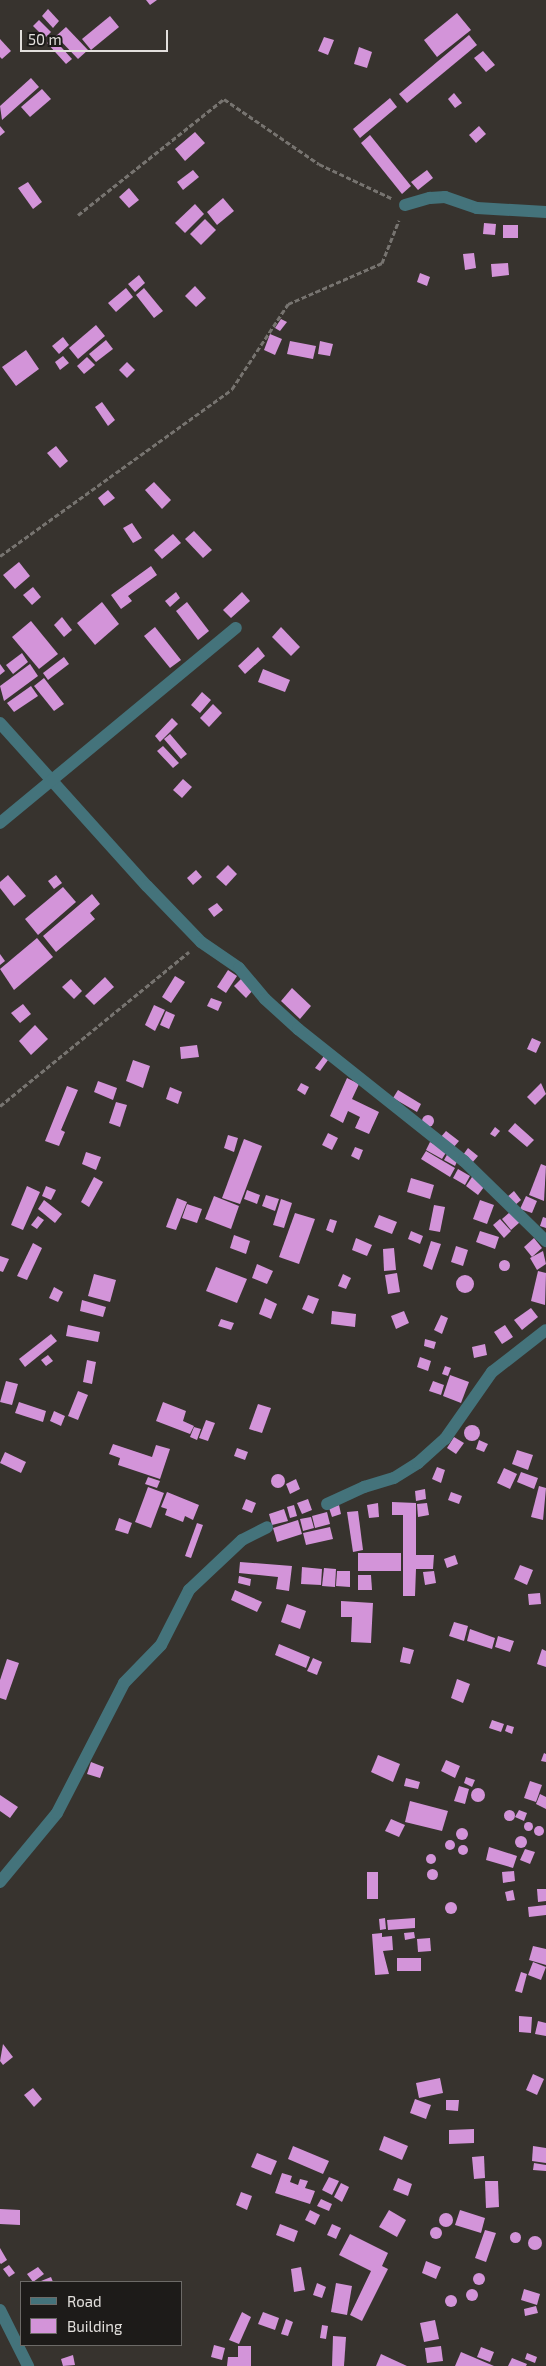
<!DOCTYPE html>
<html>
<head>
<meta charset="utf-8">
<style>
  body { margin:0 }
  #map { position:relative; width:546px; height:2366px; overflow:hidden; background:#37332e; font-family:"Exo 2",sans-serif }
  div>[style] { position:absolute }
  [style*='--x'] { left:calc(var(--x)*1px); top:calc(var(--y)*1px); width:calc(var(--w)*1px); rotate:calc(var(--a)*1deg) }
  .building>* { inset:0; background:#d394d9 }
  .round { border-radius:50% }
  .path>* { height:3px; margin-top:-1.5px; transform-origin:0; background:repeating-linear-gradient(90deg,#777470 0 5px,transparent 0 7.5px) }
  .street>* { height:12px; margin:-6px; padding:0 6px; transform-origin:6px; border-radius:6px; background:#44737b }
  span { translate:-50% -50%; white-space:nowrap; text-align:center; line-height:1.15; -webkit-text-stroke:5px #1d1b19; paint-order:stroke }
  .legend { position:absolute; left:20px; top:2281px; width:162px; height:65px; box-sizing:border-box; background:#1d1b19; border:1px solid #6c6a67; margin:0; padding:6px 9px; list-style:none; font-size:15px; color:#e3e0dd }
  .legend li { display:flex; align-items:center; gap:10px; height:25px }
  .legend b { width:25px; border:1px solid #6c6a67 }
  .scale { position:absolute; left:20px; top:30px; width:148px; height:22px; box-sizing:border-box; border:2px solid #e3e0dd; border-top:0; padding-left:6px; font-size:15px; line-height:18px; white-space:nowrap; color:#e3e0dd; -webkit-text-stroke:4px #1d1b19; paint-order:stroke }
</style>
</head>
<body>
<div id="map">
  <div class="building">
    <div style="clip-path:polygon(146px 0,157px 0,150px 5px)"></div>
    <div style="clip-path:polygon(48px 9px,59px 21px,53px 28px,42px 16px)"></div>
    <div style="clip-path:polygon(457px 13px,471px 30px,437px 57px,424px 40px)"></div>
    <div style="clip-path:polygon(110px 16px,119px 27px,91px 50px,82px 39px)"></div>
    <div style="clip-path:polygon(39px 20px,51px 32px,45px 38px,33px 26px)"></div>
    <div style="clip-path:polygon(66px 27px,88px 50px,78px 59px,56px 36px)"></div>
    <div style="clip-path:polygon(469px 35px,477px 45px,407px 103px,399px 94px)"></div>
    <div style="clip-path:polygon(324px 37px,334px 40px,328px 55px,318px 51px)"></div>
    <div style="clip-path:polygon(53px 38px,72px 59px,66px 64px,47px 43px)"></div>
    <div style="clip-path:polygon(0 39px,11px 51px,2px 59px,0 57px)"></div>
    <div style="clip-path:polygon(359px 47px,372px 52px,367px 68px,354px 64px)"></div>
    <div style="clip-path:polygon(483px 51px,495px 65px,486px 72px,474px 58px)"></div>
    <div style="clip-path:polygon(31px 78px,39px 87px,2px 120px,0 106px)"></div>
    <div style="clip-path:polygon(42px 89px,51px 99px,30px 117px,21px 107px)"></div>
    <div style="clip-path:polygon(454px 93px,462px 103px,455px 108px,448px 99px)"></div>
    <div style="clip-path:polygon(390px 98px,397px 107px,360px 138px,353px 129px)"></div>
    <div style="clip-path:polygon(0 126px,5px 132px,0 136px)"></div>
    <div style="clip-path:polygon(479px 126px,486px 134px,476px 143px,469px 135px)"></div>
    <div style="clip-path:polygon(195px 132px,205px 143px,185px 161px,175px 149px)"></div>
    <div style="clip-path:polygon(370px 135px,411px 186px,402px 194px,361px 143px)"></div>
    <div style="clip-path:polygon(193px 170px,199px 177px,183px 190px,177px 182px)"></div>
    <div style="clip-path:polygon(427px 170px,433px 178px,418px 190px,411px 182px)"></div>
    <div style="clip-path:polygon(28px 182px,42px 202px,33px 209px,18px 188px)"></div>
    <div style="clip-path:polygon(129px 188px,139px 200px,129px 208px,119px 197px)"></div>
    <div style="clip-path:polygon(223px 198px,234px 211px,217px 225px,207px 212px)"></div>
    <div style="clip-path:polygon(195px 204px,204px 214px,185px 233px,175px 223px)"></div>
    <div style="clip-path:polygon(205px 219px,216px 230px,201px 245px,190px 234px)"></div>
    <div style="clip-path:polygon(484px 223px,496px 224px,495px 235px,483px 234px)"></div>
    <div style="clip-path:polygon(503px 225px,518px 225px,518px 238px,503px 238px)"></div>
    <div style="clip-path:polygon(474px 253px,476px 268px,465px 270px,463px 254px)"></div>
    <div style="clip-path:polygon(508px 263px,509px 275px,492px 277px,491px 264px)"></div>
    <div style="clip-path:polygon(420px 273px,430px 277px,427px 286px,417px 282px)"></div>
    <div style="clip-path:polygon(139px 275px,145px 283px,135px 292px,128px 284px)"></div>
    <div style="clip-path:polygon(195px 286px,206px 298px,196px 307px,185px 296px)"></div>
    <div style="clip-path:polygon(126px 288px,133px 297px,116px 312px,108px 303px)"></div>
    <div style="clip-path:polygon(144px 288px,163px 311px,154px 318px,136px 295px)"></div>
    <div style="clip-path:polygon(281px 319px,287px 322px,280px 331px,275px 328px)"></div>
    <div style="clip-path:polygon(96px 325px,105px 336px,78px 359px,69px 348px)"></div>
    <div style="clip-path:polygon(270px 334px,282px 339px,275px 355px,264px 350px)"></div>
    <div style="clip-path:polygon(63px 337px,69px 345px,59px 354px,52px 346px)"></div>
    <div style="clip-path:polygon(106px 340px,113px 349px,96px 362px,89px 354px)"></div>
    <div style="clip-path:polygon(290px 341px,316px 346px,313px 359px,287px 354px)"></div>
    <div style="clip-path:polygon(320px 341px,333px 344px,330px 356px,318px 354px)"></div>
    <div style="clip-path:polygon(26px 350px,39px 369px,16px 386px,2px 367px)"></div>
    <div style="clip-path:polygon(63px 356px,69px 363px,60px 370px,55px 362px)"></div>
    <div style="clip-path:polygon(87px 357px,95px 365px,84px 374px,77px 366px)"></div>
    <div style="clip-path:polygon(127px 362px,135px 370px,127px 378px,119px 370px)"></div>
    <div style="clip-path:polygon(102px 402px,115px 420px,108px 426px,95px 407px)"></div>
    <div style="clip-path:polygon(56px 446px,68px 461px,60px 468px,47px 453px)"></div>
    <div style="clip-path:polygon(154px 482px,171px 500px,162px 509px,145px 490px)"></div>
    <div style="clip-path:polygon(108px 490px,115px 498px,104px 506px,98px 498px)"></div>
    <div style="clip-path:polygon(132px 523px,142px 538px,133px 543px,123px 528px)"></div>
    <div style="clip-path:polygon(194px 531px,212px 550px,203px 558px,185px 539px)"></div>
    <div style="clip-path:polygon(173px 534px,181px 543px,162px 559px,154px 550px)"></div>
    <div style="clip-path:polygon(19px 562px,30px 576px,15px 589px,3px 575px)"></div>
    <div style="clip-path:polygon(151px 566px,157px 575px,128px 596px,132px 601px,121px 609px,111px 595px)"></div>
    <div style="clip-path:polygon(33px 587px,41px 597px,32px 605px,23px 595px)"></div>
    <div style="clip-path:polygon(176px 592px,180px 598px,170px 607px,165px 601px)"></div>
    <div style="clip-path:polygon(242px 592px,250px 601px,231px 618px,223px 610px)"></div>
    <div style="clip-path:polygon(102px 602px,119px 624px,95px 645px,77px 623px)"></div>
    <div style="clip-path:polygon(187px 602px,209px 631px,198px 640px,176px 611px)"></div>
    <div style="clip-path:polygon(62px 617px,72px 630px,64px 637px,54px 625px)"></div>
    <div style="clip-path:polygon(31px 621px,58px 654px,39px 669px,12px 637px)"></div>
    <div style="clip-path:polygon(155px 627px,181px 660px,170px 668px,144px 636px)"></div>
    <div style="clip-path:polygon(281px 627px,300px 647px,291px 656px,272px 637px)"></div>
    <div style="clip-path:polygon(258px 647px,265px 656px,245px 674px,238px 666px)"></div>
    <div style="clip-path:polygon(22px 653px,28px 662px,13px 674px,6px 665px)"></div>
    <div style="clip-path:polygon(64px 657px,69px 664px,48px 680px,43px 673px)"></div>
    <div style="clip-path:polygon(0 664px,5px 671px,0 675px)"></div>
    <div style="clip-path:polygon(30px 664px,38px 676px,4px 701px,0 686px)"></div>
    <div style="clip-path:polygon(263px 669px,290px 680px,285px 692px,258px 682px)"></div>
    <div style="clip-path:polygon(44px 678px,64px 704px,54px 711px,34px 686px)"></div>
    <div style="clip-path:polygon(31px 686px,38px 696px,14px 712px,7px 703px)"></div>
    <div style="clip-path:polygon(202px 692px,211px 700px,200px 713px,191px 705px)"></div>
    <div style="clip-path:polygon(213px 704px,222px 713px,209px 727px,200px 718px)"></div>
    <div style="clip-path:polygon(172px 718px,178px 724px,160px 742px,155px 736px)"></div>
    <div style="clip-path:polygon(170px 734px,187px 754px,181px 759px,164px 739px)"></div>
    <div style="clip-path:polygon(163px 746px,179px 763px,173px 768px,157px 751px)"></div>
    <div style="clip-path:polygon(183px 779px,192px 787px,182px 798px,173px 790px)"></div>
    <div style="clip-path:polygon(228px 865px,237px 874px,226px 886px,216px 877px)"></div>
    <div style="clip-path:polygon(196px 870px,202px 877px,193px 885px,187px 878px)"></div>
    <div style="clip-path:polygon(8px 875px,26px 896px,14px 906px,0 888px,0 882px)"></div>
    <div style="clip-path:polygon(56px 875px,62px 883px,54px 889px,48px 881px)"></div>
    <div style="clip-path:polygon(63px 887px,76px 902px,38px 935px,25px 919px)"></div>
    <div style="clip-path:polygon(92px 894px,100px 904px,90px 913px,95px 919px,56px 952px,43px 936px)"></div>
    <div style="clip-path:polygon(217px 903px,223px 910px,214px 917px,208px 909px)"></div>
    <div style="clip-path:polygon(37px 938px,53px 957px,14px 990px,0 969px)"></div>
    <div style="clip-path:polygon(0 954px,5px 961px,0 965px)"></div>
    <div style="clip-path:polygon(228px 970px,237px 976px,226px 993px,217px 987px)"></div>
    <div style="clip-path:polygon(175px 976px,185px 982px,171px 1003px,162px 997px)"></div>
    <div style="clip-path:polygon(105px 977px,114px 987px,94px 1005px,85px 996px)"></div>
    <div style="clip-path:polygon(242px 978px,253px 990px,246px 998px,234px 986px)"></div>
    <div style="clip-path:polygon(71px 979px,82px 991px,74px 999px,62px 987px)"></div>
    <div style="clip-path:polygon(292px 988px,311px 1006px,300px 1019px,281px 1001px)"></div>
    <div style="clip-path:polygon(211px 998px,222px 1002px,218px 1011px,207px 1006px)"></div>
    <div style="clip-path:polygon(23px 1004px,31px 1014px,20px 1023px,11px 1013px)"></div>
    <div style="clip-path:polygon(154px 1005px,165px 1010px,155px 1031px,145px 1025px)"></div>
    <div style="clip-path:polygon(166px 1011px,175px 1015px,169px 1029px,160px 1025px)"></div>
    <div style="clip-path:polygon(35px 1025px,48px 1039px,31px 1055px,19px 1041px)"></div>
    <div style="clip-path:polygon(532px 1038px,541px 1042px,536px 1053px,527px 1049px)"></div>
    <div style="clip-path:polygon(197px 1045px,199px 1057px,181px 1059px,180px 1047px)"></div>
    <div style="clip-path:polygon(324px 1056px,328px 1060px,320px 1071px,315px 1068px)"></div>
    <div style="clip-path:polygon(133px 1060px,150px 1066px,143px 1088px,126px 1081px)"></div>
    <div style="clip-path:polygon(347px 1078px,359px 1084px,352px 1099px,379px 1112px,369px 1134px,355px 1128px,360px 1117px,348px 1111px,343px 1123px,330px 1116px)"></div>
    <div style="clip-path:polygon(98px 1081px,117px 1088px,113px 1100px,94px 1092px)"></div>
    <div style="clip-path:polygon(301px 1083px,309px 1087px,305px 1095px,297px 1090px)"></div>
    <div style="clip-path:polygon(541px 1083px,546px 1094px,535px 1105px,527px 1097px)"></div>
    <div style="clip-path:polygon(67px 1086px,78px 1090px,61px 1130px,65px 1132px,59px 1146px,45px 1141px)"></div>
    <div style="clip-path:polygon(170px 1087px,182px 1092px,178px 1104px,166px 1099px)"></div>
    <div style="clip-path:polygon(398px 1090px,421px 1104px,417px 1112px,393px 1098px)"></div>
    <div style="clip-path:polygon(116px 1102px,127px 1105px,120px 1127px,109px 1123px)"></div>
    <div class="round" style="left:422px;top:1115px;width:12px;height:12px"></div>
    <div style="clip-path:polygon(515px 1123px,534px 1140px,527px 1147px,508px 1131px)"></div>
    <div style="clip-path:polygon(495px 1127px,500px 1131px,495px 1137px,490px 1134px)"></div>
    <div style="clip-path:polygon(446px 1131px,459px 1141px,453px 1148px,440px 1138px)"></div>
    <div style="clip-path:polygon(328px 1133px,338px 1138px,332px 1150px,322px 1145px)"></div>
    <div style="clip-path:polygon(228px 1135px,238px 1138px,234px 1152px,224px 1148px)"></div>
    <div style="clip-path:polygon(244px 1139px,262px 1146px,240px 1204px,222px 1198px)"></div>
    <div style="clip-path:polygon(430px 1142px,447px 1151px,442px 1159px,426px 1150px)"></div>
    <div style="clip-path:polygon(355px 1147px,363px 1150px,359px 1160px,351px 1156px)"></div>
    <div style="clip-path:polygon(468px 1148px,478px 1156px,472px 1163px,463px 1155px)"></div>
    <div style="clip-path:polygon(426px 1151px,455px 1168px,450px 1177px,421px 1159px)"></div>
    <div style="clip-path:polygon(86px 1152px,101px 1157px,96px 1170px,82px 1164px)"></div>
    <div style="clip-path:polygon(448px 1153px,458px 1159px,455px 1166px,444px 1160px)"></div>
    <div style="clip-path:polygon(541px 1164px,546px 1166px,544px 1201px,529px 1195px)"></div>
    <div style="clip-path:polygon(458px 1169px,470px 1176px,465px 1185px,453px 1178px)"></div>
    <div style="clip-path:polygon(474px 1174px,487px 1183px,478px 1195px,466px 1186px)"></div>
    <div style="clip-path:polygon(94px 1177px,103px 1182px,89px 1207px,81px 1202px)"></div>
    <div style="clip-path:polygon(411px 1178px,434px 1185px,430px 1199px,407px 1192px)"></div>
    <div style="clip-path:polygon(27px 1186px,40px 1192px,23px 1230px,11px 1225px)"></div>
    <div style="clip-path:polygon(46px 1186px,56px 1190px,51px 1200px,42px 1196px)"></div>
    <div style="clip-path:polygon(247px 1190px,260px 1195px,257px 1204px,244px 1199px)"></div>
    <div style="clip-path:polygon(514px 1191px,521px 1200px,514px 1206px,507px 1197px)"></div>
    <div style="clip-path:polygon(266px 1195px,279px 1199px,275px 1211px,262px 1206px)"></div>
    <div style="clip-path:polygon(214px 1196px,239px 1206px,231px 1229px,205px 1219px)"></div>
    <div style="clip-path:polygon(526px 1196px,537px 1201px,532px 1213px,520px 1209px)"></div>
    <div style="clip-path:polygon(177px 1198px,187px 1202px,176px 1230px,166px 1227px)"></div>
    <div style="clip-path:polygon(281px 1199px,292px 1203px,284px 1228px,273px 1225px)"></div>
    <div style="clip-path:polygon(44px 1200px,62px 1214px,55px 1223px,38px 1209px)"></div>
    <div style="clip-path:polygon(480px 1200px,494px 1205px,487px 1224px,473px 1219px)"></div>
    <div style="clip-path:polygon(187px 1204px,202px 1209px,197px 1223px,182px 1218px)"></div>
    <div style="clip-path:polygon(434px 1205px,445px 1207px,440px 1232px,429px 1230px)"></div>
    <div style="clip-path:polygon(510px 1212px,520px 1222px,511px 1230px,502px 1219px)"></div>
    <div style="clip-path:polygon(295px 1213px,315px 1219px,299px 1264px,279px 1257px)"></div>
    <div style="clip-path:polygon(379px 1215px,397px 1222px,392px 1234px,374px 1227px)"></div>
    <div style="clip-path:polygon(38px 1216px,44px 1220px,37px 1229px,31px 1225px)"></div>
    <div style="clip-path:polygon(543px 1217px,546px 1218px,546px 1228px,540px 1226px)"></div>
    <div style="clip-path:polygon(330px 1219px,337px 1221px,333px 1233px,326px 1230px)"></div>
    <div style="clip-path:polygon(500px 1219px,511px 1231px,504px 1238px,493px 1225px)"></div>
    <div style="clip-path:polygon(411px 1231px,423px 1236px,420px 1244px,408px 1239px)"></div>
    <div style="clip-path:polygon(480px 1231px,499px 1237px,495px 1249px,476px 1242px)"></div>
    <div style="clip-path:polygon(234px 1235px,250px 1241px,246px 1254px,230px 1248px)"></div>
    <div style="clip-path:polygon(356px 1238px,372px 1245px,367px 1256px,352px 1250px)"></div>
    <div style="clip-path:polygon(534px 1238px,542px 1248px,532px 1257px,524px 1247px)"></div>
    <div style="clip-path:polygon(431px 1241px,441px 1244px,432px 1270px,423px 1266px)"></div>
    <div style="clip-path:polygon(33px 1243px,42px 1248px,27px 1280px,17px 1276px)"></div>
    <div style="clip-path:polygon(456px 1246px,468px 1250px,463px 1266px,451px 1262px)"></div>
    <div style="clip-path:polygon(394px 1248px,396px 1270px,384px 1271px,383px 1249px)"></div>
    <div style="clip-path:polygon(543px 1251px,546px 1264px,537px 1270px,530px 1258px)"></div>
    <div style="clip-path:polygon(0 1256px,9px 1259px,3px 1272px,0 1271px)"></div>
    <div class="round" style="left:498.5px;top:1259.5px;width:11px;height:11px"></div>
    <div style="clip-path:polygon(257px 1264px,273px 1271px,267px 1284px,252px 1278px)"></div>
    <div style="clip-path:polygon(216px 1267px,247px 1279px,237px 1303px,206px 1291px)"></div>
    <div style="clip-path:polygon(538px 1271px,546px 1273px,545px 1305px,531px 1301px)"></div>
    <div style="clip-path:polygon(397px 1273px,400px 1292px,388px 1294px,385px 1275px)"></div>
    <div style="clip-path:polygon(94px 1274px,116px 1280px,110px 1302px,88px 1296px)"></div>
    <div style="clip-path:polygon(343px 1274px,351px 1278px,346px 1289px,338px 1286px)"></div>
    <div class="round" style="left:456px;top:1275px;width:18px;height:18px"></div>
    <div style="clip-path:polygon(54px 1287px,63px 1292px,58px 1302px,49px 1298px)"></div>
    <div style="clip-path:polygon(308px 1295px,319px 1299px,313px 1314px,302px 1309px)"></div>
    <div style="clip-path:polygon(265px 1298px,277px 1304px,271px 1319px,259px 1314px)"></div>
    <div style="clip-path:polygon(82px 1300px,106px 1307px,103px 1317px,80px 1311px)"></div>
    <div style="clip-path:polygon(531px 1308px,538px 1317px,522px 1330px,514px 1320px)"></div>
    <div style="clip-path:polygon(332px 1311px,356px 1314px,355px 1327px,331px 1324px)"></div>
    <div style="clip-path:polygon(404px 1311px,409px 1323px,396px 1329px,391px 1316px)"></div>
    <div style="clip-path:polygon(441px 1315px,448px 1318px,442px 1334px,434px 1330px)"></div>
    <div style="clip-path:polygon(221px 1319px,234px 1323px,231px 1330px,218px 1326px)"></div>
    <div style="clip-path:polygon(68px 1325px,100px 1332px,98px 1342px,66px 1336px)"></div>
    <div style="clip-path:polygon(505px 1325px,513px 1337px,502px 1344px,494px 1332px)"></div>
    <div style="clip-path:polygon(51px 1334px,57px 1341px,25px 1367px,19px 1359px)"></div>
    <div style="clip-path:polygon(425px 1339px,436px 1342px,434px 1349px,424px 1346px)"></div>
    <div style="clip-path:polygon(485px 1344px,487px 1355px,474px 1358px,472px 1347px)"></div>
    <div style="clip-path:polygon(48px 1355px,53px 1361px,46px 1366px,41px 1360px)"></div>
    <div style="clip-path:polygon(420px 1357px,431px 1361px,428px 1371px,417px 1367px)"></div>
    <div style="clip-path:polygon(87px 1360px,96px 1362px,92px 1384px,83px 1382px)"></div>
    <div style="clip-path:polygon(445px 1366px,451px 1368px,448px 1376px,442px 1374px)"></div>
    <div style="clip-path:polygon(450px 1375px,469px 1382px,461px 1403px,443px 1396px)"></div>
    <div style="clip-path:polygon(6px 1381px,18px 1384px,12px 1405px,0 1402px)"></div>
    <div style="clip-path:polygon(433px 1381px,444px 1385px,441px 1395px,429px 1391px)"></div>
    <div style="clip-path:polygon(78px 1391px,88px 1395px,78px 1420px,68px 1416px)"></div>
    <div style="clip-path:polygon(19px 1402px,46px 1411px,43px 1422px,15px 1413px)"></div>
    <div style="clip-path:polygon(163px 1402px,186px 1411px,183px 1421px,194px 1426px,190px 1434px,156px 1421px)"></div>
    <div style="clip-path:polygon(258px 1404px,271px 1408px,262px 1433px,249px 1429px)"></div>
    <div style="clip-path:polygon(54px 1411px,65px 1416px,61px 1426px,50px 1421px)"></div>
    <div style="clip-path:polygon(206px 1420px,215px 1423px,208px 1441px,199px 1438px)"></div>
    <div class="round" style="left:464px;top:1425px;width:16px;height:16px"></div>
    <div style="clip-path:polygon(194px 1427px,201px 1429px,197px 1440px,190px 1437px)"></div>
    <div style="clip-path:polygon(454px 1437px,464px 1443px,456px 1454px,447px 1448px)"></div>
    <div style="clip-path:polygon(479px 1440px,488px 1444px,484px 1452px,476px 1449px)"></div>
    <div style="clip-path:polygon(113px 1444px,152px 1457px,156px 1445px,170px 1449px,160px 1479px,118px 1465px,120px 1458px,109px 1454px)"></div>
    <div style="clip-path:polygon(237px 1448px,248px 1452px,245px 1460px,234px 1456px)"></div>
    <div style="clip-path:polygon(517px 1450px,533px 1455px,528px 1470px,512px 1464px)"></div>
    <div style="clip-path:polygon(5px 1452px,26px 1462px,21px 1473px,0 1463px)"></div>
    <div style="clip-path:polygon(437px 1467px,445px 1470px,441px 1483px,432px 1479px)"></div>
    <div style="clip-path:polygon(504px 1468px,517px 1474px,510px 1489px,497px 1483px)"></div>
    <div style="clip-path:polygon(521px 1472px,538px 1478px,534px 1489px,517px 1482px)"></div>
    <div class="round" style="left:271px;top:1474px;width:14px;height:14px"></div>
    <div style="clip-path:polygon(148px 1477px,160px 1481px,157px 1488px,145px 1484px)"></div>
    <div style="clip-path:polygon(296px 1479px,300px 1489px,290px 1494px,286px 1484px)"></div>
    <div style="clip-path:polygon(539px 1486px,546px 1488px,543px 1520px,531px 1517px)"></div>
    <div style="clip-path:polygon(148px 1487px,164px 1493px,151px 1528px,135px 1522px)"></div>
    <div style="clip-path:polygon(425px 1489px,426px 1499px,416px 1501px,415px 1491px)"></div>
    <div style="clip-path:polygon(167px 1492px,199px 1505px,193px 1520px,185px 1516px,183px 1522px,165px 1515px,167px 1509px,161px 1507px)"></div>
    <div style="clip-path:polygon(451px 1492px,462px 1496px,459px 1504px,448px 1500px)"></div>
    <div style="clip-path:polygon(246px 1499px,256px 1503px,252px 1513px,242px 1509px)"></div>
    <div style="clip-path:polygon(308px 1499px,312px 1510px,302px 1514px,297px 1503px)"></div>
    <div style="clip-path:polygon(392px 1502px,416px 1503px,416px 1555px,434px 1555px,433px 1569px,416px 1569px,415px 1596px,403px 1596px,403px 1515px,392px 1515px)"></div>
    <div style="clip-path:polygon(378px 1503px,379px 1517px,369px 1518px,367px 1505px)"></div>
    <div style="clip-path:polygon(427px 1503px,429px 1515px,418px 1517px,417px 1504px)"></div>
    <div style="clip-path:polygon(294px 1505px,297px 1516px,290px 1518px,287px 1507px)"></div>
    <div style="clip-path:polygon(339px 1505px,341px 1514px,332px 1517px,329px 1508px)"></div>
    <div style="clip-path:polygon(284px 1509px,288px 1521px,272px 1525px,269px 1514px)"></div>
    <div style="clip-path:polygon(358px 1511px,363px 1550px,353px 1552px,347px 1512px)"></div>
    <div style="clip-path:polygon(327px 1512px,330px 1524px,315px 1528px,312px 1516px)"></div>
    <div style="clip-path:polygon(311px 1517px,314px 1528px,303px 1531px,300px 1519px)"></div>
    <div style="clip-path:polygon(119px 1518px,132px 1523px,128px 1534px,115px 1530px)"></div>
    <div style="clip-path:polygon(298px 1520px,302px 1534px,277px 1542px,273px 1528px)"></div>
    <div style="clip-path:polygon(197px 1523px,203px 1525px,191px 1558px,185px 1556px)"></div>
    <div style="clip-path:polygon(330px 1527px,333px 1539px,306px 1545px,303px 1533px)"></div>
    <div style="clip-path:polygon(358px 1553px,401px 1553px,401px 1571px,358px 1571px)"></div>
    <div style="clip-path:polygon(455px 1555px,458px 1564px,447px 1568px,444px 1559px)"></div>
    <div style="clip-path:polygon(240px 1562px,292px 1566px,289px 1591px,276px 1589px,278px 1577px,239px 1573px)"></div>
    <div style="clip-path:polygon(520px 1565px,533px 1570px,527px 1585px,514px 1579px)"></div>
    <div style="clip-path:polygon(302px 1567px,322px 1569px,321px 1585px,301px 1584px)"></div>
    <div style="clip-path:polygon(324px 1568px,336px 1569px,335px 1587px,322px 1586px)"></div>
    <div style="clip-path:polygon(337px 1571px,350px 1571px,350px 1587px,336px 1586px)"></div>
    <div style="clip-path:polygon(434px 1571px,436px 1583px,425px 1585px,423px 1572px)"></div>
    <div style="clip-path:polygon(358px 1575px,371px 1575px,372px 1590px,358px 1590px)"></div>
    <div style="clip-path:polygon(239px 1576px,251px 1579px,250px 1586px,238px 1583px)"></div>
    <div style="clip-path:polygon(235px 1590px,262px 1602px,257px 1612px,231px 1600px)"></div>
    <div style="clip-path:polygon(540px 1593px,541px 1604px,529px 1605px,528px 1594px)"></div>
    <div style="clip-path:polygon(341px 1601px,373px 1603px,371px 1643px,351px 1642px,352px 1617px,341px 1617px)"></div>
    <div style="clip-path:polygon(287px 1604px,306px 1611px,300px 1629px,281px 1622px)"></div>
    <div style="clip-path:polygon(454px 1622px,468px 1626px,464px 1641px,449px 1636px)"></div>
    <div style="clip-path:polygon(470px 1629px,495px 1638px,492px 1649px,467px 1641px)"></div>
    <div style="clip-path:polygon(498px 1636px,514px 1641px,510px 1652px,495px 1647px)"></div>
    <div style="clip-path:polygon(279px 1644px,310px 1657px,306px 1668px,275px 1655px)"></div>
    <div style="clip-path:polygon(403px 1647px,414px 1650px,410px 1664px,400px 1662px)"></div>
    <div style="clip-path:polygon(542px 1649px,546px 1651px,546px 1667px,537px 1664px)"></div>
    <div style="clip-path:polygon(313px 1658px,322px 1662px,317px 1675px,307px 1671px)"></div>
    <div style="clip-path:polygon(7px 1659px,19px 1663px,6px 1700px,0 1698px,0 1680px)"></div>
    <div style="clip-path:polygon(457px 1679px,470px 1684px,463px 1703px,451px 1698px)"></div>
    <div style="clip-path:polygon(492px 1720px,504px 1724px,501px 1732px,489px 1728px)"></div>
    <div style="clip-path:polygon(507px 1725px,514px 1727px,512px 1734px,505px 1731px)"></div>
    <div style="clip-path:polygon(544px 1753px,546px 1754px,546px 1762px,541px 1761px)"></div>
    <div style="clip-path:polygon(378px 1755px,400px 1764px,393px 1782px,371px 1772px)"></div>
    <div style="clip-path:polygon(446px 1760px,460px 1766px,455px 1778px,441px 1771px)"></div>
    <div style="clip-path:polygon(91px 1762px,104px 1767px,100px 1778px,87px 1774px)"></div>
    <div style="clip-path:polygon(466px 1777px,475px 1780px,472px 1787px,464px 1783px)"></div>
    <div style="clip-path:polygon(406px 1778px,420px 1782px,418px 1789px,404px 1786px)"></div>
    <div style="clip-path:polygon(530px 1781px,542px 1785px,536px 1802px,524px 1798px)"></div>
    <div style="clip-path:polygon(459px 1786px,469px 1789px,465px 1804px,454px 1801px)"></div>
    <div class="round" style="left:471px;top:1788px;width:14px;height:14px"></div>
    <div style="clip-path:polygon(540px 1794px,546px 1797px,546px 1809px,536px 1804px)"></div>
    <div style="clip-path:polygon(0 1795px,18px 1807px,10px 1818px,0 1811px)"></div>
    <div style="clip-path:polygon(410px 1801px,448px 1811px,442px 1831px,405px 1822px)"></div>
    <div class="round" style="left:503.5px;top:1809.5px;width:11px;height:11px"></div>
    <div style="clip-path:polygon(519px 1810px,527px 1813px,524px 1821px,515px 1817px)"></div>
    <div style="clip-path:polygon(391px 1819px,405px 1825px,399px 1837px,385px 1831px)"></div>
    <div class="round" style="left:523.5px;top:1821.5px;width:9px;height:9px"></div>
    <div class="round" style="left:534px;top:1826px;width:10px;height:10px"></div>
    <div class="round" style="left:456px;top:1828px;width:12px;height:12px"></div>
    <div class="round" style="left:515px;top:1836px;width:12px;height:12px"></div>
    <div class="round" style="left:445px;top:1840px;width:10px;height:10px"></div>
    <div class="round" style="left:458px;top:1845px;width:10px;height:10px"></div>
    <div style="clip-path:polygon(489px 1847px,517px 1856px,513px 1868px,486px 1860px)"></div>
    <div style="clip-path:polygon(525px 1849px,535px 1852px,530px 1864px,520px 1860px)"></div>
    <div class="round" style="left:426px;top:1854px;width:10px;height:10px"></div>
    <div class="round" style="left:426.5px;top:1868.5px;width:11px;height:11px"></div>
    <div style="clip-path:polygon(514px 1871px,515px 1881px,503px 1883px,502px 1872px)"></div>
    <div style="clip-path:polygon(367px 1872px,378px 1872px,378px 1899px,367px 1899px)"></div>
    <div style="clip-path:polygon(537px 1889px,546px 1889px,546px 1901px,538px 1902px)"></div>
    <div style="clip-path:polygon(513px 1890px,515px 1900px,507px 1901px,505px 1892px)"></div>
    <div class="round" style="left:445px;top:1902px;width:12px;height:12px"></div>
    <div style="clip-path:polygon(546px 1905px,546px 1915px,529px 1917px,528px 1907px)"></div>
    <div style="clip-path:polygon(385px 1918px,386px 1929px,380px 1930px,379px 1919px)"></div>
    <div style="clip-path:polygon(415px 1918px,415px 1928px,388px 1930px,387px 1920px)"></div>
    <div style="clip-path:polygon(414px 1932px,415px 1938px,405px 1940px,404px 1933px)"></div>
    <div style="clip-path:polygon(382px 1933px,382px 1937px,392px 1936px,393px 1950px,383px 1951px,389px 1974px,375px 1975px,372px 1934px)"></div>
    <div style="clip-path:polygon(430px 1938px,431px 1951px,418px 1952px,417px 1939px)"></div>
    <div style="clip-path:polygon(533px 1946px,546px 1949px,546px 1965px,529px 1960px)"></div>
    <div style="clip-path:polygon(397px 1958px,421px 1958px,421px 1971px,397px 1971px)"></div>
    <div style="clip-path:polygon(533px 1962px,546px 1967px,541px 1980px,528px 1975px)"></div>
    <div style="clip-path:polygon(521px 1972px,527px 1974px,522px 1993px,515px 1991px)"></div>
    <div style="clip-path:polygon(519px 2016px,532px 2017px,531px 2033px,519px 2032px)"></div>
    <div style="clip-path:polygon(538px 2021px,546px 2023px,546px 2036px,535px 2034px)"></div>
    <div style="clip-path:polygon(3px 2044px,13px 2057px,3px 2065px,0 2061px)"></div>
    <div style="clip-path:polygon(533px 2074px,544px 2079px,537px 2095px,526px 2090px)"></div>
    <div style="clip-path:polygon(440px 2078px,443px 2093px,419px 2098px,416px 2083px)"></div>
    <div style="clip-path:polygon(33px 2088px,42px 2099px,34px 2107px,24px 2095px)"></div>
    <div style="clip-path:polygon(415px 2099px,431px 2105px,426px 2119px,410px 2113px)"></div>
    <div style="clip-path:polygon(446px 2100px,459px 2100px,458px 2111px,446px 2110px)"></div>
    <div style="clip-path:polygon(474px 2129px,474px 2143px,449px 2144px,449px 2130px)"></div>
    <div style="clip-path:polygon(384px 2136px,408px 2146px,402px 2160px,379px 2150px)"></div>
    <div style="clip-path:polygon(293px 2146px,329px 2161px,323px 2174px,288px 2159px)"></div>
    <div style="clip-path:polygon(533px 2146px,546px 2148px,546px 2163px,532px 2161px)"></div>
    <div style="clip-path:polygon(257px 2153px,277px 2161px,271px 2175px,251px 2167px)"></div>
    <div style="clip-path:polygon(484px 2156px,485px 2178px,474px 2179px,472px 2157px)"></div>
    <div style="clip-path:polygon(534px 2163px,546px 2165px,546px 2171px,533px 2170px)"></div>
    <div style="clip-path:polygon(282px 2173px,292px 2176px,290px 2182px,298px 2185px,300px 2179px,308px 2181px,305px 2188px,315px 2191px,310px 2204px,275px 2193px)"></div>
    <div style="clip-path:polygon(329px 2177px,339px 2181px,332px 2195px,322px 2190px)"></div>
    <div style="clip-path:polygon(398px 2178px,412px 2184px,408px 2196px,393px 2190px)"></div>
    <div style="clip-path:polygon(485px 2181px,498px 2181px,499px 2207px,486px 2208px)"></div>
    <div style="clip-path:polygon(341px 2183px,349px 2187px,342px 2202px,334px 2197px)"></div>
    <div style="clip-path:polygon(241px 2192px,252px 2196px,247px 2210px,236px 2205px)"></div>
    <div style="clip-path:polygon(321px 2199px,332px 2204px,329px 2211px,317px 2206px)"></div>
    <div style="clip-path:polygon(0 2209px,20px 2210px,20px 2225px,0 2224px)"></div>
    <div style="clip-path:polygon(310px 2210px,320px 2215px,315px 2225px,305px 2220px)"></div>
    <div style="clip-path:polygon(389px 2210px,406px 2220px,397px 2237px,379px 2227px)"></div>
    <div style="clip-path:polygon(460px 2210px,485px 2218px,481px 2233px,455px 2225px)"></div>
    <div class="round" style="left:439px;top:2213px;width:14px;height:14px"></div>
    <div style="clip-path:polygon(280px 2224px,298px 2231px,294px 2242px,276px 2235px)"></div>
    <div style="clip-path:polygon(332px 2224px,341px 2228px,336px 2239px,327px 2235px)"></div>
    <div class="round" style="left:430px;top:2227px;width:12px;height:12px"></div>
    <div style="clip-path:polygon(485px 2230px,496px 2233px,486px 2262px,475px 2258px)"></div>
    <div class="round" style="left:509.5px;top:2231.5px;width:11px;height:11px"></div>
    <div style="clip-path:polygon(350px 2234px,388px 2253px,382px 2266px,388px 2269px,362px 2321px,350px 2315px,371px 2271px,339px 2255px)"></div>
    <div class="round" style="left:528px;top:2236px;width:14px;height:14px"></div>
    <div style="clip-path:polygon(0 2248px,7px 2260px,1px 2264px,0 2263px)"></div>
    <div style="clip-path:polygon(426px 2261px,441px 2267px,436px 2279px,422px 2273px)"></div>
    <div style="clip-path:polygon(9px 2265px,15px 2273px,9px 2277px,3px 2269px)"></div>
    <div style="clip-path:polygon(38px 2267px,44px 2274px,33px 2282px,27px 2274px)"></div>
    <div style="clip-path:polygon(301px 2267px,305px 2290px,294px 2292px,291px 2269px)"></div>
    <div class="round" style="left:473px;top:2273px;width:12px;height:12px"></div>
    <div style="clip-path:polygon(51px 2277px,53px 2282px,42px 2282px,41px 2281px)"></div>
    <div style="clip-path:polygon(317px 2283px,326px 2287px,322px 2298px,313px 2295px)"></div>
    <div style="clip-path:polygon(336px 2283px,352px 2286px,347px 2315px,331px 2312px)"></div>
    <div class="round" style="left:466px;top:2289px;width:12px;height:12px"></div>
    <div style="clip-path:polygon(524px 2289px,540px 2294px,537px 2305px,521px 2300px)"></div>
    <div class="round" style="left:445px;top:2295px;width:12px;height:12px"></div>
    <div style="clip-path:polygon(536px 2306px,538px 2313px,525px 2316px,524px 2309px)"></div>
    <div style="clip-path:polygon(242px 2312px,251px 2317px,239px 2344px,229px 2340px)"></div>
    <div style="clip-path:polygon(263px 2312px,279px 2318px,275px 2330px,258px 2324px)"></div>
    <div style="clip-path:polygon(286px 2319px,293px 2322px,288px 2336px,281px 2334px)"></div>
    <div style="clip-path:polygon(435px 2320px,439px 2339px,424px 2342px,420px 2323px)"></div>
    <div style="clip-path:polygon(322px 2325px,328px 2326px,326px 2339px,320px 2338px)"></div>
    <div style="clip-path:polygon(333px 2336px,346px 2337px,344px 2366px,332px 2366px)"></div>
    <div style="clip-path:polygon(214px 2345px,225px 2348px,222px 2360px,211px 2357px)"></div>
    <div style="clip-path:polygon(238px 2346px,251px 2346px,251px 2366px,227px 2366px,228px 2357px,238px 2357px)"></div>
    <div style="clip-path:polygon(441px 2346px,443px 2361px,427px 2363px,425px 2348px)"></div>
    <div style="clip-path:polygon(481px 2347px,494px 2352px,490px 2362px,477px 2357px)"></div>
    <div style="clip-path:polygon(461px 2352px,494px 2366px,455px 2366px)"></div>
    <div style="clip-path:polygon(527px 2353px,537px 2357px,535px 2363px,525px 2359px)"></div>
    <div style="clip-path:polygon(381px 2354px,407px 2366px,376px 2366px)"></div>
    <div style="clip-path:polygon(73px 2355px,75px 2365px,63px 2366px,61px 2359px)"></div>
    <div style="clip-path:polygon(512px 2358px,527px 2364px,526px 2366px,508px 2366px)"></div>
  </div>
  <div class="path">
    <div style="--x:78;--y:215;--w:186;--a:-38.5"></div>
    <div style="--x:224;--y:99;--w:115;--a:34.4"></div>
    <div style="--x:319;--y:164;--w:80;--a:25.3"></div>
    <div style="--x:0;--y:556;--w:286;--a:-35.7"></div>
    <div style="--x:232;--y:389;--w:102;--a:-56.6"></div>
    <div style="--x:288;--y:304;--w:103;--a:-23.6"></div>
    <div style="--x:382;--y:263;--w:46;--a:-68.4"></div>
    <div style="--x:0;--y:1106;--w:244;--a:-39.2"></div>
  </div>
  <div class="street">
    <div style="--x:405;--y:205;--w:26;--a:-16"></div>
    <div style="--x:430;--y:198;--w:15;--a:-4"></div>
    <div style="--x:445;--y:197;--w:34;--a:19"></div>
    <div style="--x:477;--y:208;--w:69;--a:3.3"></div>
    <div style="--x:0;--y:723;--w:219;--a:48"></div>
    <div style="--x:147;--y:886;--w:78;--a:46"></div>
    <div style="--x:201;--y:942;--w:46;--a:34.4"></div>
    <div style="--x:239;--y:968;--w:40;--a:50"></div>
    <div style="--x:265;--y:999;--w:45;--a:42.3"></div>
    <div style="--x:298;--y:1029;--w:212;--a:38.5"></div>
    <div style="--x:464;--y:1161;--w:115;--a:44.3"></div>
    <div style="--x:0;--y:823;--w:306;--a:-39.6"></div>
    <div style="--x:327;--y:1504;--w:41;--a:-24.7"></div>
    <div style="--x:364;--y:1487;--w:31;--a:-17"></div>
    <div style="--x:394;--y:1478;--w:28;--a:-32"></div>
    <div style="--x:418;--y:1463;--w:36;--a:-42"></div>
    <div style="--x:445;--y:1439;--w:82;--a:-55"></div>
    <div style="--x:492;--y:1372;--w:68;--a:-37.9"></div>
    <div style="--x:0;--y:1882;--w:89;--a:-50.4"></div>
    <div style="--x:57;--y:1813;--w:146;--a:-62.7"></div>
    <div style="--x:124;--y:1683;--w:53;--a:-45.8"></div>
    <div style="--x:161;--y:1645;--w:62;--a:-63"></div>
    <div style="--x:189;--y:1590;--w:73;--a:-43.3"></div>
    <div style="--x:242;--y:1540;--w:28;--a:-27"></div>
    <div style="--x:0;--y:2310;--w:63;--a:63.4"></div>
  </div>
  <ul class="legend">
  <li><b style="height:6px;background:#44737b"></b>Road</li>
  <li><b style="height:14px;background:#d394d9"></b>Building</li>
  </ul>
  <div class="scale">50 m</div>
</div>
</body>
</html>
